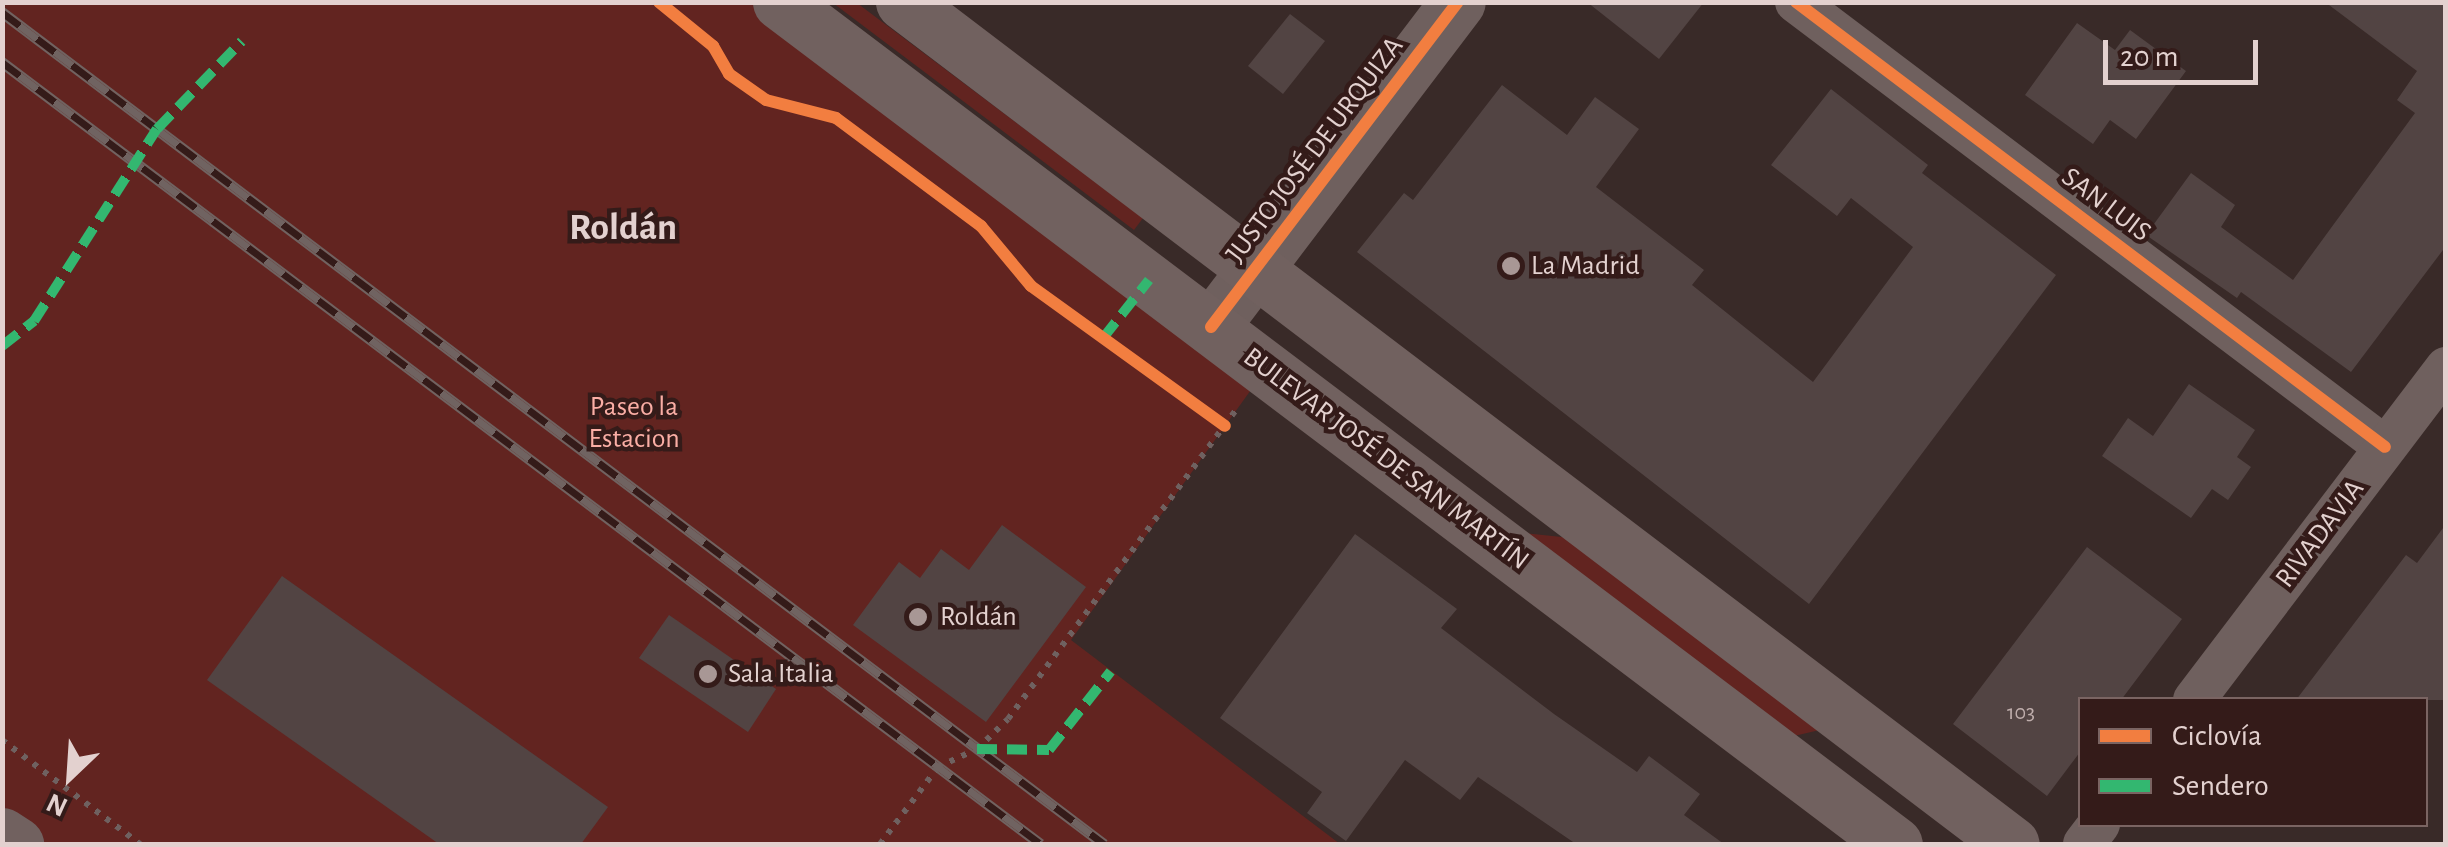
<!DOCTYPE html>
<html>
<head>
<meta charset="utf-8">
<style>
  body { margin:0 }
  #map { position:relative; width:2448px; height:847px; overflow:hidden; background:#392a28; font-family:"Alegreya Sans",sans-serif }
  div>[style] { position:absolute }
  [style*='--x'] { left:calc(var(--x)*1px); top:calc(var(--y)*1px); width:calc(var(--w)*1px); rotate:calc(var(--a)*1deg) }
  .green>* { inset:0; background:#622420 }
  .building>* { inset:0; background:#524443 }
  .path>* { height:6px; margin-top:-3px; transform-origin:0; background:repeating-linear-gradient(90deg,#6f6160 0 5px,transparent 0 13px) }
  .minor>* { height:42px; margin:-21px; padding:0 21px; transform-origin:21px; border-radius:21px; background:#6f605e }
  .tertiary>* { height:55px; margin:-27.5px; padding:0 27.5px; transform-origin:27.5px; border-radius:27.5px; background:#6f605e }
  .secondary>* { height:55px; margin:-27.5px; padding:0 27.5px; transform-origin:27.5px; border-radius:27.5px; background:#71615f }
  .rail>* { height:11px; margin-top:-5.5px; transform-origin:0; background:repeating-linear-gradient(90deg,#341b19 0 22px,#706361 0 44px); box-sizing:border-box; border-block:2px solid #706361 }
  .quiet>* { height:10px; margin-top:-5px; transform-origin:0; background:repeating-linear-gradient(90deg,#33b770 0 20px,transparent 0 30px) }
  .cycleway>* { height:12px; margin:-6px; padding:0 6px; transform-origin:6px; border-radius:6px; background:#f27e40 }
  .dots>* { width:28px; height:28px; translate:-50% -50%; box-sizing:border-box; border:5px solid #341b19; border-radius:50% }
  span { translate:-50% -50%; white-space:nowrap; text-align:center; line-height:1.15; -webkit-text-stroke:9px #341b19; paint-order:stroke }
  .number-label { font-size:22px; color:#bfaeac }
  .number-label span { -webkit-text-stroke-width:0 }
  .street-label { font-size:28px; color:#e3d1cf }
  .poi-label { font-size:28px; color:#e3d1cf }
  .left { translate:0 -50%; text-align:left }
  .park-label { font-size:28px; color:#faaea5 }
  .district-label { font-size:38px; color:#e3d1cf; font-weight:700 }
  .frame { position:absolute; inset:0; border:5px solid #e3d1cf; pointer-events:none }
  .legend { position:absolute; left:2078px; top:697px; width:350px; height:130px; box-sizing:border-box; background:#341b19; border:2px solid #7a6462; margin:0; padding:12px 18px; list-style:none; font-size:30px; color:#e3d1cf }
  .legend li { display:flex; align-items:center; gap:20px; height:50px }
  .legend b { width:50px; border:2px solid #7a6462 }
  .north { position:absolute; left:20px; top:727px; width:100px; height:100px; -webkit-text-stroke:8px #341b19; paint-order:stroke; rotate:205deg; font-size:28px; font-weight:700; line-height:40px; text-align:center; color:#e3d1cf }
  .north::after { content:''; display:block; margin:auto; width:35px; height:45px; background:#e3d1cf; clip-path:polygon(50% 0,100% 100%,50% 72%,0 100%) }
  .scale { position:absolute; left:2103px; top:40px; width:155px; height:45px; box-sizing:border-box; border:5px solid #e3d1cf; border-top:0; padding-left:12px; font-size:30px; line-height:35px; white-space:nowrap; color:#e3d1cf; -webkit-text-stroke:8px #341b19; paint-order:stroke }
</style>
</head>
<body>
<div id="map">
  <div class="green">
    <div style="clip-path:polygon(2px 3px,780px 3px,1266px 369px,1071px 640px,1340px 844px,16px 844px,2px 835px)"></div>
    <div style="clip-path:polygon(833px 3px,857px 3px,1143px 218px,1134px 230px)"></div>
    <div style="clip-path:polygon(1524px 533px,1571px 538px,1824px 729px,1794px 736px)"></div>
  </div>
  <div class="building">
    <div style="clip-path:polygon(1587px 2px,1704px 2px,1659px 59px)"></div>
    <div style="clip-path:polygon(2325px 2px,2446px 2px,2446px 246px,2351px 372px,2241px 292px,2237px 298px,2146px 235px,2191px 173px,2235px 205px,2221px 227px,2293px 280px,2415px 113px,2397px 100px,2417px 71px)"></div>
    <div style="clip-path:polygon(1290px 14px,1325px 41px,1283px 94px,1248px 66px)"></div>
    <div style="clip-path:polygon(2077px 23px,2115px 50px,2130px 30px,2186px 71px,2136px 139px,2110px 120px,2093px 144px,2025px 95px)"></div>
    <div style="clip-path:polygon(1502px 85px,1567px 135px,1595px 97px,1639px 129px,1596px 187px,1704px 270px,1692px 285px,1813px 382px,1913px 247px,1851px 198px,1837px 216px,1771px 165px,1831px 89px,1928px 165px,1922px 173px,2056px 275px,1809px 604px,1357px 252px,1404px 193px,1413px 200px)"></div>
    <div style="clip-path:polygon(2189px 384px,2255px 430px,2237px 457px,2251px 467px,2228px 500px,2212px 489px,2191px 518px,2102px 456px,2128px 418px,2153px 436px)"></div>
    <div style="clip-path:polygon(2446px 524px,2446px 700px,2296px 700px,2406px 555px,2417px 563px)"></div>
    <div style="clip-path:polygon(1002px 525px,1086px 587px,986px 722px,853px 625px,899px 562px,920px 578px,941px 549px,969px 570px)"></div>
    <div style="clip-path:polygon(1355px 534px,1457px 609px,1441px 628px,1554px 714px,1637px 772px,1649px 756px,1700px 794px,1684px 815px,1724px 844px,1576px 844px,1478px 777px,1460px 800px,1405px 760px,1346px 841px,1307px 813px,1322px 792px,1220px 718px)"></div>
    <div style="clip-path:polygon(2087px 547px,2182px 619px,2121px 700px,2080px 700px,2080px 752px,2047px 796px,1953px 724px)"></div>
    <div style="clip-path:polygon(282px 576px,608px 807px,581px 844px,439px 844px,207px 680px)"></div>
    <div style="clip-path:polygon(669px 615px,776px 689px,748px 732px,639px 658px)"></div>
  </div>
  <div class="path">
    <div style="--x:2;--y:740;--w:173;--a:37"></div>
    <div style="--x:880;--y:844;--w:96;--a:-53"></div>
    <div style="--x:938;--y:767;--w:43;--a:-24.8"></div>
    <div style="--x:977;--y:749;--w:43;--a:-44.1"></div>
    <div style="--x:1008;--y:719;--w:384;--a:-53.6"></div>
  </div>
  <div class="minor">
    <div style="--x:1796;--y:2;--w:738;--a:37.07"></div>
    <div style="--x:2194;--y:700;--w:417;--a:-52.8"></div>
    <div style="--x:2084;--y:844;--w:25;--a:-53"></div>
  </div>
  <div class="tertiary">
    <div style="--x:1211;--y:327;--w:408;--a:-52.8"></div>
  </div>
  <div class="secondary">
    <div style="--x:780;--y:2;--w:1397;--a:37.06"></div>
    <div style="--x:903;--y:2;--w:1392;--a:37.21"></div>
    <div style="--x:2;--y:835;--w:17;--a:33"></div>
  </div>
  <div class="rail">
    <div style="--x:2;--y:12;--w:1381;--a:37.05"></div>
    <div style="--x:2;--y:62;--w:1300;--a:36.97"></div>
  </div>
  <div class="quiet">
    <div style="--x:1103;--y:338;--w:74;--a:-51.6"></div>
    <div style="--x:2;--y:346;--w:41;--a:-38"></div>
    <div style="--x:34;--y:321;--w:228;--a:-57.4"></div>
    <div style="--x:157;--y:129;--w:122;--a:-46"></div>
    <div style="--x:977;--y:749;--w:72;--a:0.8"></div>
    <div style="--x:1049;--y:750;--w:100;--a:-51.9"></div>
  </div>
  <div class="cycleway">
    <div style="--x:659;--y:2;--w:70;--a:39.2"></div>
    <div style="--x:713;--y:46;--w:32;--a:60"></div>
    <div style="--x:729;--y:74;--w:45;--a:35.1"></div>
    <div style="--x:766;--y:100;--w:72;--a:14.4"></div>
    <div style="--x:836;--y:118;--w:181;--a:36.7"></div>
    <div style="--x:981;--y:226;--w:78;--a:50.2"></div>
    <div style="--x:1031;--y:286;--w:239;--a:35.8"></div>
    <div style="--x:1796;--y:2;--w:738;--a:37.07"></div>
    <div style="--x:1211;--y:327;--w:408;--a:-52.8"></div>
  </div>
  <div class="dots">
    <div style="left:1511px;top:266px;background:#a89795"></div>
    <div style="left:918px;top:617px;background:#a89795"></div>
    <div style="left:708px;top:674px;background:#a89795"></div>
  </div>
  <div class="number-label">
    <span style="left:2021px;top:713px">103</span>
  </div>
  <div class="street-label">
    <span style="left:1315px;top:150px;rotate:-53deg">JUSTO JOSÉ DE URQUIZA</span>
    <span style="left:2106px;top:205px;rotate:37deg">SAN LUIS</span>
    <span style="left:1386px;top:459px;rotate:37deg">BULEVAR JOSÉ DE SAN MARTÍN</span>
    <span style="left:2320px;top:534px;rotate:-53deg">RIVADAVIA</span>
  </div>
  <div class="poi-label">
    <span class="left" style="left:1531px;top:266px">La Madrid</span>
    <span class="left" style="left:940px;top:617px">Roldán</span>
    <span class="left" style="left:728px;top:674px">Sala Italia</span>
  </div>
  <div class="park-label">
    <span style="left:634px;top:423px">Paseo la<br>Estacion</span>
  </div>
  <div class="district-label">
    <span style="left:623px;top:229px">Roldán</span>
  </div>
  <div class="frame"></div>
  <ul class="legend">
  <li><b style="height:12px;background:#f27e40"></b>Ciclovía</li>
  <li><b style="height:12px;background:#33b770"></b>Sendero</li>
  </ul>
  <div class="north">N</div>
  <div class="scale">20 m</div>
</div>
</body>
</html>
